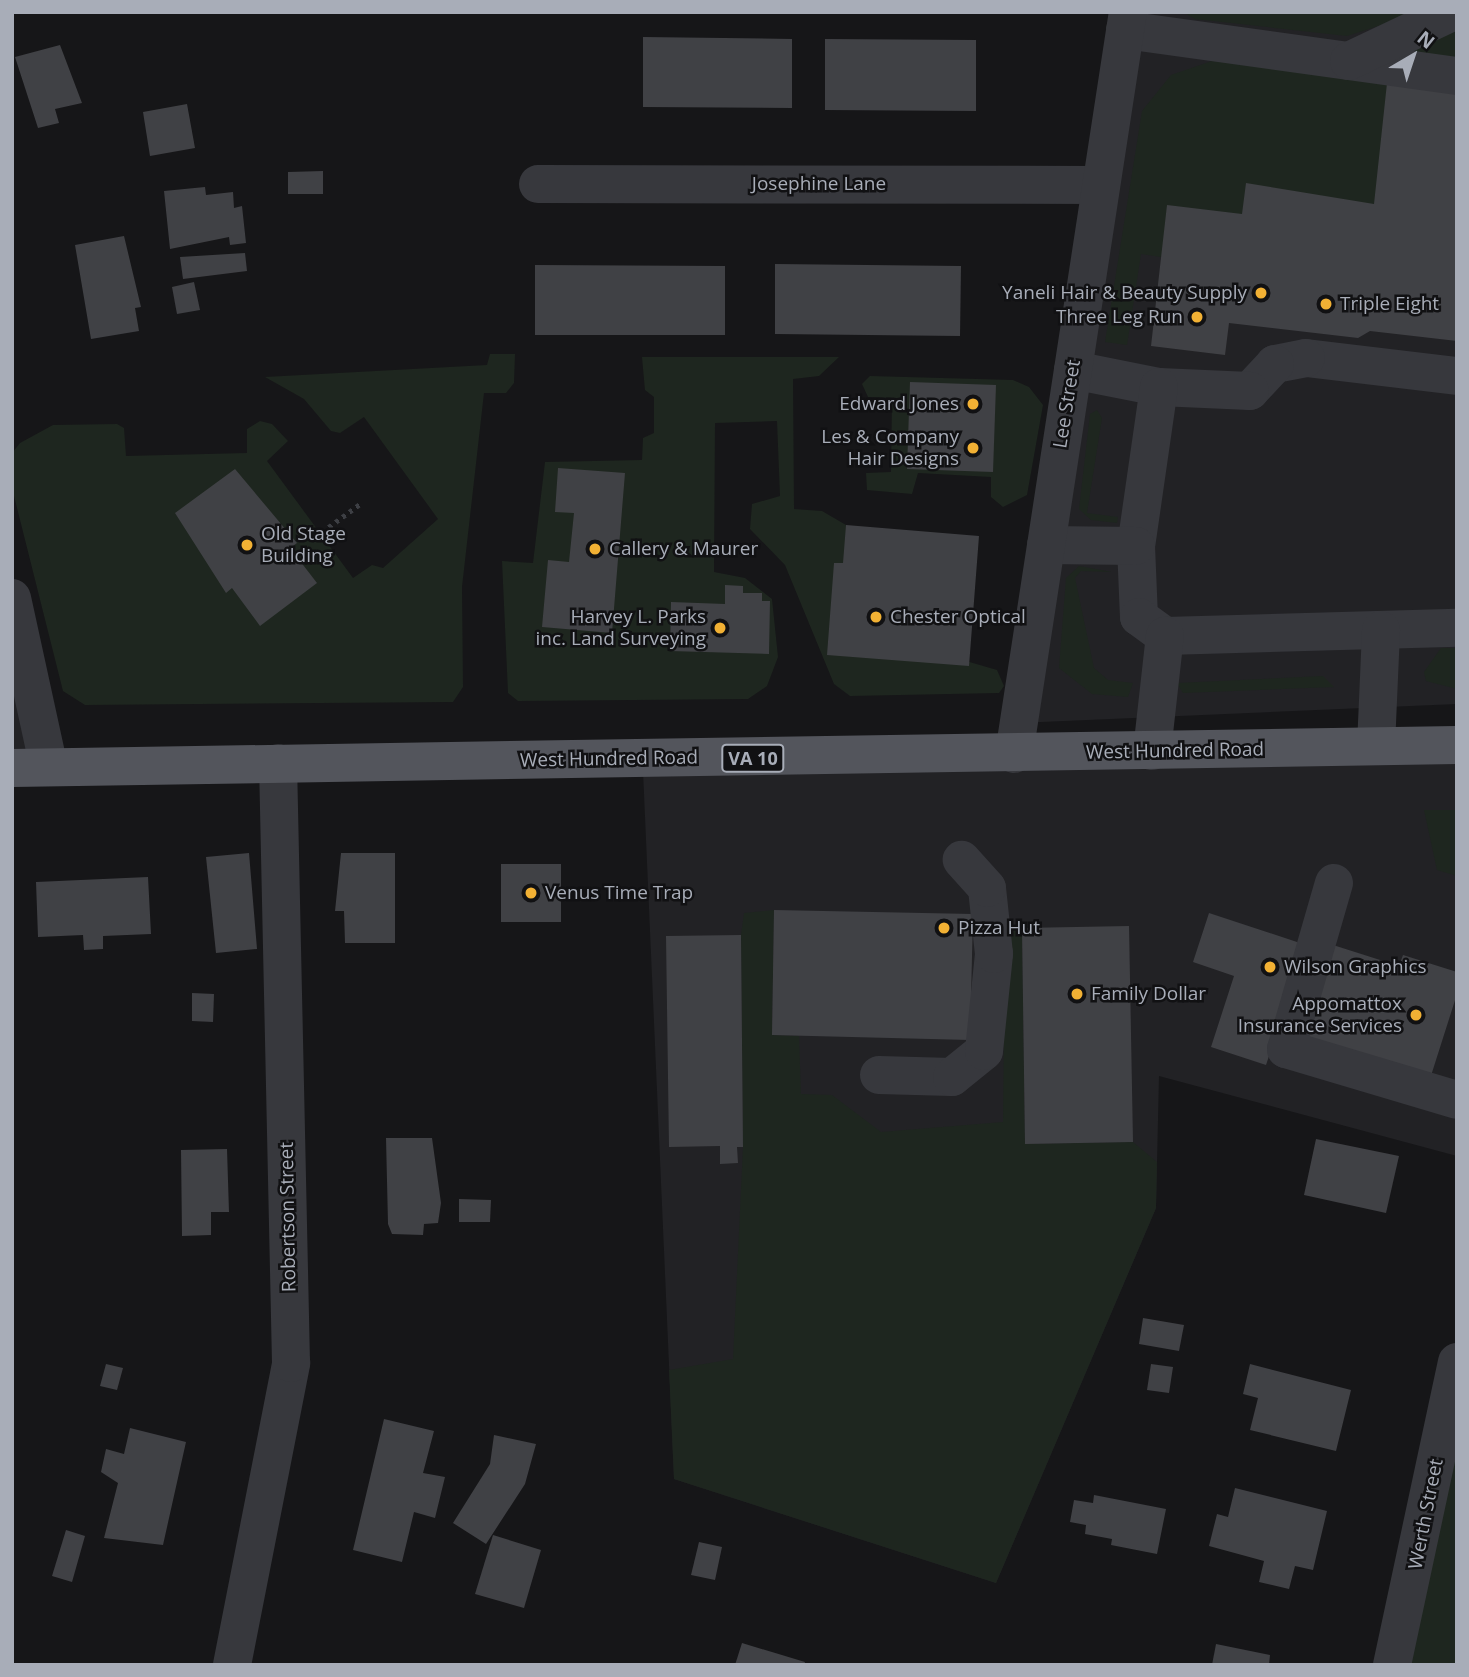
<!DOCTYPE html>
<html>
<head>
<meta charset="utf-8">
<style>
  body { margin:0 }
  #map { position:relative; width:1469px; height:1677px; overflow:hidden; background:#161618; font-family:"Open Sans",sans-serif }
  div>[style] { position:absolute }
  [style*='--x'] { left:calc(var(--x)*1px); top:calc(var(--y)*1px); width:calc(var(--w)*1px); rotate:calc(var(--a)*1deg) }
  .built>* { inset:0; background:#222225 }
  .green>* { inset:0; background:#1e261f }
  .building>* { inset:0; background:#404145 }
  .path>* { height:4.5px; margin-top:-2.25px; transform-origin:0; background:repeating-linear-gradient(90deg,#3d3f44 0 3.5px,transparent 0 8.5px) }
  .minor>* { height:38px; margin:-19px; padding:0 19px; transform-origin:19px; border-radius:19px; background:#37383d }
  .major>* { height:38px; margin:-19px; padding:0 19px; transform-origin:19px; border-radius:19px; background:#53555c }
  .dots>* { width:19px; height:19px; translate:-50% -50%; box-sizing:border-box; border:4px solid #111113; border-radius:50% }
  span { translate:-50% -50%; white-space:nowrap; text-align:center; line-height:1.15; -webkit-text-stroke:5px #111113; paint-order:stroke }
  .shield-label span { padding:2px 5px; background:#111113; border:2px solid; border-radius:5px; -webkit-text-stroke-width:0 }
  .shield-label { font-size:18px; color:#a8adb8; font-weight:700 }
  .street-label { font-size:19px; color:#a8adb8 }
  .poi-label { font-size:19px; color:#a8adb8 }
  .right { translate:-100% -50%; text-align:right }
  .left { translate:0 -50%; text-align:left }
  .frame { position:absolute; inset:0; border:14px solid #a8adb8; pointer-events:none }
  .north { position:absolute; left:1378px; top:21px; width:70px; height:70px; -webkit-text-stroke:5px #111113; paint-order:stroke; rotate:39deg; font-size:19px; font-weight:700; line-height:28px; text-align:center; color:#a8adb8 }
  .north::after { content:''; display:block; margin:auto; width:24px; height:32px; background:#a8adb8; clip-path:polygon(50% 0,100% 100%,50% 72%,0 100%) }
</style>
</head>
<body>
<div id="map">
  <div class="built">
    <div style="clip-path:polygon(1128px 12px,1457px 12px,1457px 704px,1018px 723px)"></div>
    <div style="clip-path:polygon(12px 615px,45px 763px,12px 764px)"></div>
    <div style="clip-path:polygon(1457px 750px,1457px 1156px,1159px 1076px,1156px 1208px,996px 1583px,674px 1479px,643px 771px)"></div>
  </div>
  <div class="green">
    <div style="clip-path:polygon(1183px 12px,1422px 12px,1347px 36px,1195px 19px)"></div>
    <div style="clip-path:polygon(1457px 22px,1457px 59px,1397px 54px)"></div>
    <div style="clip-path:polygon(1212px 61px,1387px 83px,1397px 220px,1161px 257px,1141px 254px,1127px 345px,1105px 342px,1142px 111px,1171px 75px)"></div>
    <div style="clip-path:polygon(490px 354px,515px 354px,514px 383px,506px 393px,484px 393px,462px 587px,463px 687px,453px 702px,85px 705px,63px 691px,12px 488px,12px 453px,20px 443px,53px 425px,117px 424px,124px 428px,126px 456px,247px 453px,247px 429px,260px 421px,272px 424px,288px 441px,267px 461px,353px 578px,372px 565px,383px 568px,438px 519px,364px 417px,340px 433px,331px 431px,304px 399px,265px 377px,487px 365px)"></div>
    <div style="clip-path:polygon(642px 357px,839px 357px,819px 376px,793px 379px,794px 509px,822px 511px,846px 525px,966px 661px,997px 670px,1004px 686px,999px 693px,850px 696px,834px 684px,785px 565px,750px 529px,752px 504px,780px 496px,777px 421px,715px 423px,714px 572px,745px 578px,772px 599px,778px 657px,767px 686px,748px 699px,518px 701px,508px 693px,502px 561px,533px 563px,545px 462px,642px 460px,643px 438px,654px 433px,654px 397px,645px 390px)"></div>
    <div style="clip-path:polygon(870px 376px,1013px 380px,1029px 387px,1043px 405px,1027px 495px,1003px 507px,991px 497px,991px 477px,918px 473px,912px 494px,867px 490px,866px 473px,891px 472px,892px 398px,868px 397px,862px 384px)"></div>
    <div style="clip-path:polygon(1097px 410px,1102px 418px,1087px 513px,1118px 517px,1117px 523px,1091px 520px,1079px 509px,1090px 414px)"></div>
    <div style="clip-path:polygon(1079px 566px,1112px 572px,1081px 571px,1075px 578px,1094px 668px,1108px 680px,1133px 683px,1128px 697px,1092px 694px,1059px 668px,1066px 578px)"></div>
    <div style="clip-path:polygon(1441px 648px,1457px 648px,1457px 689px,1426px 681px,1424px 672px)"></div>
    <div style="clip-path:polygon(1323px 676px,1334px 687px,1183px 693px,1177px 683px)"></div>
    <div style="clip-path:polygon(1424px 810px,1457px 810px,1457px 876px,1437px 870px)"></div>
    <div style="clip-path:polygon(774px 910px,772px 1035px,799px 1036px,801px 1094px,832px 1095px,881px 1132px,1003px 1122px,1005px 932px,1022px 928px,1025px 1144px,1133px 1142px,1157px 1162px,1156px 1208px,996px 1583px,674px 1479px,669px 1370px,733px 1359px,743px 1147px,741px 935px,744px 913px)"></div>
    <div style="clip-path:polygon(1457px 1371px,1457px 1665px,1394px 1665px)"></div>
  </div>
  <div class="building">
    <div style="clip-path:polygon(643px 37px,792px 39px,792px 108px,643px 107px)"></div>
    <div style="clip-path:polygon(825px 39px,976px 40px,976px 111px,825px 110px)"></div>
    <div style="clip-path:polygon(60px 45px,82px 103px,55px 109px,59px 123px,38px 128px,15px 57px)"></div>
    <div style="clip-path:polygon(1387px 83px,1457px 91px,1457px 341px,1370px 331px,1358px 338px,1229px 323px,1225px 355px,1151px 346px,1167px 205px,1242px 214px,1246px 183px,1374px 204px)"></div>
    <div style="clip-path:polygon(187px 104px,195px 148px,150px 156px,143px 112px)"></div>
    <div style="clip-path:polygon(323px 171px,323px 194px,288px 194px,288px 172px)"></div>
    <div style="clip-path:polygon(205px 187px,206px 195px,233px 192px,234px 208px,242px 206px,246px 243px,230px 245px,229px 237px,170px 249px,164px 191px)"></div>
    <div style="clip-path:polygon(124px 236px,141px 307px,135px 308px,139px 331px,91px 339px,75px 245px)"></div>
    <div style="clip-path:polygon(245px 253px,247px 271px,183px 279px,180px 257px)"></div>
    <div style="clip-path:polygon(775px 264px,961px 266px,960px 336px,775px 334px)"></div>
    <div style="clip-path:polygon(535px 265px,725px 266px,725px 335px,535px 335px)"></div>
    <div style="clip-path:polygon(194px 282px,200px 310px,177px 314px,172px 287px)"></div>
    <div style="clip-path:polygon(910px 382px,996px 385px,993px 472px,907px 469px)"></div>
    <div style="clip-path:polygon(558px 468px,625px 473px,612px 633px,542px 627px,548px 560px,569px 562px,574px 513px,555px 512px)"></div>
    <div style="clip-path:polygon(235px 469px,297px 543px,290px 548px,317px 583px,260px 626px,232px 588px,226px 593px,175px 513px)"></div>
    <div style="clip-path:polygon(846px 525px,979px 536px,969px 666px,827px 655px,834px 563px,843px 563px)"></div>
    <div style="clip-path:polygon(725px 585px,743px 586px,743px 593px,762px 593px,762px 601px,770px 601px,769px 654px,670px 651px,671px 602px,725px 604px)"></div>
    <div style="clip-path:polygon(249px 853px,257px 949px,216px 953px,206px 857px)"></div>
    <div style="clip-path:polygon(341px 853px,395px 853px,395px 943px,345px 943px,344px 911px,335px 911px)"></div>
    <div style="clip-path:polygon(501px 864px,561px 864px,561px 922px,501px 922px)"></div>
    <div style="clip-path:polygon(148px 877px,151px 934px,103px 936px,103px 949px,84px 950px,83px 935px,38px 937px,36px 882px)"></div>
    <div style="clip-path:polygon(774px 910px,973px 914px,970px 1040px,772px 1035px)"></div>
    <div style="clip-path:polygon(1209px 913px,1306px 945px,1266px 1065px,1211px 1047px,1234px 976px,1193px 962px)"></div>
    <div style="clip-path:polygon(1129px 926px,1133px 1142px,1025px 1144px,1022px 928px)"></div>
    <div style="clip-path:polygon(741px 935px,743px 1147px,737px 1147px,738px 1163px,720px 1164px,720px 1146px,669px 1147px,666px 936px)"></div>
    <div style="clip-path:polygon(1333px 945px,1399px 966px,1403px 955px,1457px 972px,1457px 994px,1429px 1082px,1302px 1042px)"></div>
    <div style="clip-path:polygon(192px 993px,214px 994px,213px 1022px,192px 1021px)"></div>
    <div style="clip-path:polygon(386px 1138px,432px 1138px,441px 1203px,438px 1223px,424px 1224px,423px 1235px,392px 1234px,388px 1224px)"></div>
    <div style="clip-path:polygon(1316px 1139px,1399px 1156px,1386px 1213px,1304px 1195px)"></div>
    <div style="clip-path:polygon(227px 1149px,229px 1212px,211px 1212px,211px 1235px,182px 1236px,181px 1150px)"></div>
    <div style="clip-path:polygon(459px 1199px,491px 1200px,490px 1222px,459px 1222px)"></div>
    <div style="clip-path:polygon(1143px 1318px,1184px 1325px,1179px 1351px,1139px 1344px)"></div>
    <div style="clip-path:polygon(106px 1364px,123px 1368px,117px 1390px,100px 1386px)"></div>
    <div style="clip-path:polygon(1151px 1364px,1173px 1367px,1169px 1393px,1147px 1390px)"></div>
    <div style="clip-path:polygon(1250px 1364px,1351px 1390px,1336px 1451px,1250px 1430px,1258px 1398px,1243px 1394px)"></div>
    <div style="clip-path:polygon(384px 1419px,434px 1431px,423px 1473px,445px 1477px,435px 1518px,414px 1512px,402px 1562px,353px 1550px)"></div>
    <div style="clip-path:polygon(130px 1428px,186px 1442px,163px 1545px,104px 1538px,118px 1483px,101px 1472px,106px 1449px,124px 1454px)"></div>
    <div style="clip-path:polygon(494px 1435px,536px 1444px,525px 1484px,486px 1544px,453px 1523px,490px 1464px)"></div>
    <div style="clip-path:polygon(1235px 1488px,1327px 1511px,1313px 1570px,1295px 1566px,1289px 1589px,1259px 1582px,1264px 1561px,1209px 1546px,1217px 1514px,1228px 1517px)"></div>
    <div style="clip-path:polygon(1094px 1495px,1166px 1509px,1157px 1554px,1111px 1545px,1112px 1539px,1085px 1534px,1086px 1525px,1070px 1522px,1074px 1500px,1093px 1503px)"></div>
    <div style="clip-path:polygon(66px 1530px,85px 1536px,72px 1582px,52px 1576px)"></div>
    <div style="clip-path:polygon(493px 1535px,541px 1550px,524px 1608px,475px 1594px)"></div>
    <div style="clip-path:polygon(699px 1542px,722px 1547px,715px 1580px,691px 1575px)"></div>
    <div style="clip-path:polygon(742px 1643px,805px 1662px,804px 1665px,735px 1665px)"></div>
    <div style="clip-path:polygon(1216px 1644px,1270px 1655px,1269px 1665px,1212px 1665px)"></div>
  </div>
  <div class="path">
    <div style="--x:315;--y:537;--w:56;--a:-36.3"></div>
  </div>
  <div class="minor">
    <div style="--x:1125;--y:30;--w:335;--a:7.9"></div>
    <div style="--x:1349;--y:61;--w:114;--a:-25.4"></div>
    <div style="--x:538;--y:184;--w:563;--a:0.1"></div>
    <div style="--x:1073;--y:370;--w:88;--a:11.2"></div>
    <div style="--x:1457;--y:376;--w:152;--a:-173.2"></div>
    <div style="--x:1306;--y:358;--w:32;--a:169"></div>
    <div style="--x:1275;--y:364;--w:37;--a:133"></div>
    <div style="--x:1250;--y:391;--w:91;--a:-177.5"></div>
    <div style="--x:1159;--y:387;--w:161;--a:98.2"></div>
    <div style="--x:1136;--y:546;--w:71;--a:87.6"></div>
    <div style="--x:1139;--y:617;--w:32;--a:36"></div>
    <div style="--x:1165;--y:636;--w:292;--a:-1.6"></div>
    <div style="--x:1046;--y:545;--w:90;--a:0.6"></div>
    <div style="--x:12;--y:598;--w:173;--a:77.7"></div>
    <div style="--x:1376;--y:746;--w:116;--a:-87.5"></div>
    <div style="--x:1152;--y:751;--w:116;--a:-83.6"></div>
    <div style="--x:1014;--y:754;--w:751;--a:-81.27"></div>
    <div style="--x:1334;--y:883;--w:173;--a:106.1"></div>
    <div style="--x:1286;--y:1049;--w:178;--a:16.6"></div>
    <div style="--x:879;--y:1075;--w:73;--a:1.6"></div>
    <div style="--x:952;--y:1077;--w:41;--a:-39.1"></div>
    <div style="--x:984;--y:1051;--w:98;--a:-84.1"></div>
    <div style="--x:994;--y:954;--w:66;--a:-96.1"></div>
    <div style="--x:987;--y:888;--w:38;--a:-132"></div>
    <div style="--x:232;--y:1665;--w:308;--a:-78.9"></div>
    <div style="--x:291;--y:1363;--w:600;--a:-91.24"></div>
    <div style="--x:1392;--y:1665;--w:310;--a:-77.9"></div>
  </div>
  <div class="major">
    <div style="--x:12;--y:768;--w:1445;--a:-0.91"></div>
  </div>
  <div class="dots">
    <div style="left:1261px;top:293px;background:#f2b134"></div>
    <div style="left:1326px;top:304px;background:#f2b134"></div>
    <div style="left:1197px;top:317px;background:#f2b134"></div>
    <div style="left:973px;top:404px;background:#f2b134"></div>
    <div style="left:973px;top:448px;background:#f2b134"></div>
    <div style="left:247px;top:545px;background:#f2b134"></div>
    <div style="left:595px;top:549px;background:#f2b134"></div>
    <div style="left:876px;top:617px;background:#f2b134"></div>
    <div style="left:720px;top:628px;background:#f2b134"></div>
    <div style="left:531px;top:893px;background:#f2b134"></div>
    <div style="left:944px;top:928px;background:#f2b134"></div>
    <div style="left:1270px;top:967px;background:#f2b134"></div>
    <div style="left:1077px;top:994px;background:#f2b134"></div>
    <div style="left:1416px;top:1015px;background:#f2b134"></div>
  </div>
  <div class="shield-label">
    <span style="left:753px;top:758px">VA 10</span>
  </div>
  <div class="street-label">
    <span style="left:819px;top:184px">Josephine Lane</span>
    <span style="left:1067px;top:404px;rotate:-81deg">Lee Street</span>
    <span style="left:1175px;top:751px;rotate:-1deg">West Hundred Road</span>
    <span style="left:609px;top:759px;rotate:-1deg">West Hundred Road</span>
    <span style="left:288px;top:1217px;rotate:-91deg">Robertson Street</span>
    <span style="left:1426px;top:1514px;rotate:-79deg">Werth Street</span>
  </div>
  <div class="poi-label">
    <span class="right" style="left:1247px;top:293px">Yaneli Hair &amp; Beauty Supply</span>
    <span class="left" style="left:1340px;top:304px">Triple Eight</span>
    <span class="right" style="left:1183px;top:317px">Three Leg Run</span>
    <span class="right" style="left:959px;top:404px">Edward Jones</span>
    <span class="right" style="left:959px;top:448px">Les &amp; Company<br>Hair Designs</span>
    <span class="left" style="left:261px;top:545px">Old Stage<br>Building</span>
    <span class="left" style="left:609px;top:549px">Callery &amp; Maurer</span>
    <span class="right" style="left:706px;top:628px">Harvey L. Parks<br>inc. Land Surveying</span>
    <span class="left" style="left:890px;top:617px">Chester Optical</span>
    <span class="left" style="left:545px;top:893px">Venus Time Trap</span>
    <span class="left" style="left:958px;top:928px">Pizza Hut</span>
    <span class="left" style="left:1284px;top:967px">Wilson Graphics</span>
    <span class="left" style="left:1091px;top:994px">Family Dollar</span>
    <span class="right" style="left:1402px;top:1015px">Appomattox<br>Insurance Services</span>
  </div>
  <div class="frame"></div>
  <div class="north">N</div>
</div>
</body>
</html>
